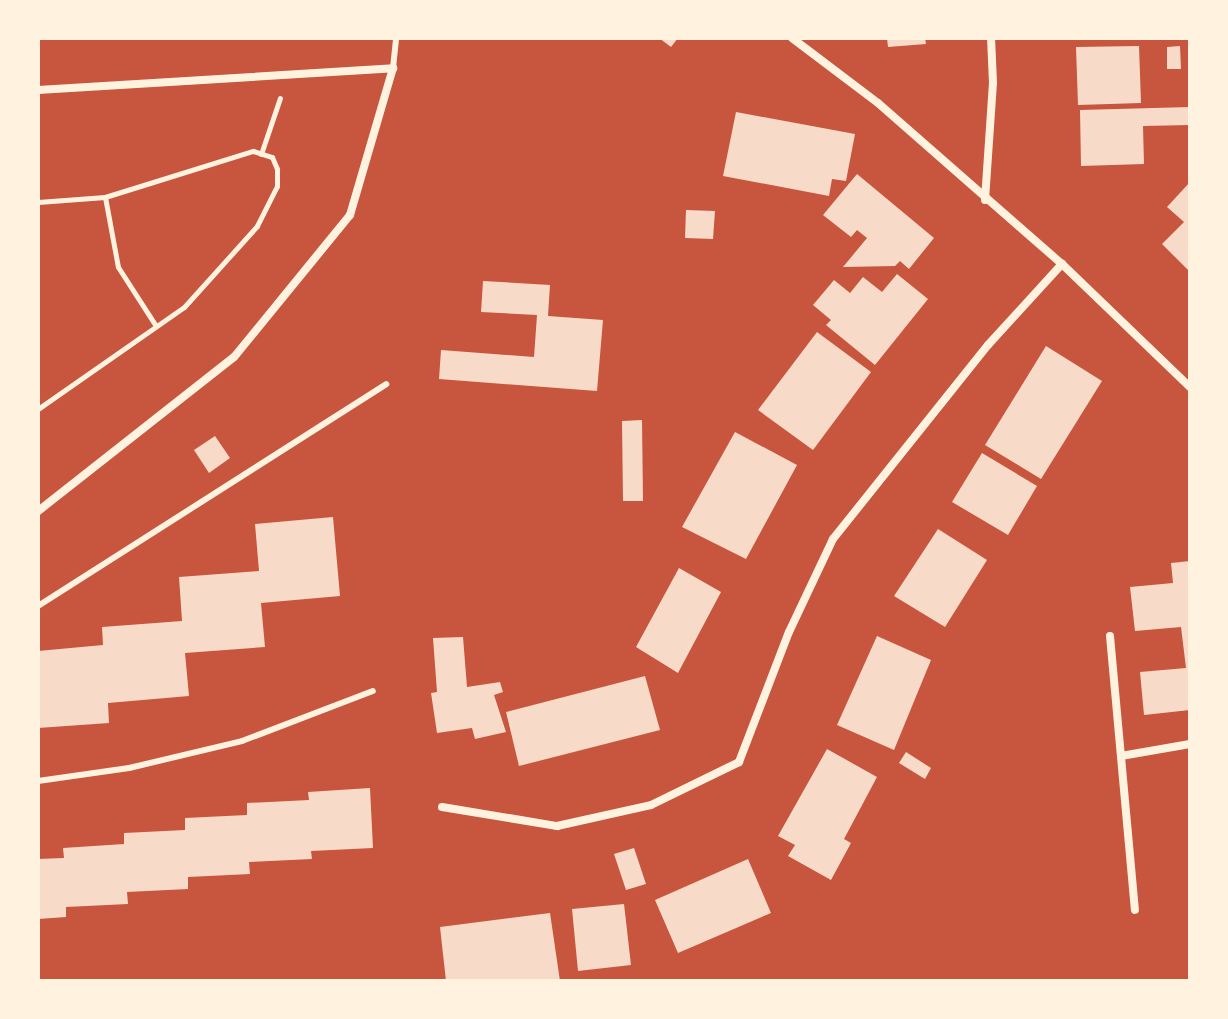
<!DOCTYPE html>
<html>
<head>
<meta charset="utf-8">
<style>
  body { margin:0 }
  #map { position:relative; width:1228px; height:1019px; overflow:hidden; background:#c8553d; font-family:"Roboto Condensed",sans-serif }
  div>[style] { position:absolute }
  [style*='--x'] { left:calc(var(--x)*1px); top:calc(var(--y)*1px); width:calc(var(--w)*1px); rotate:calc(var(--a)*1deg) }
  .building>* { inset:0; background:#f7dbc8 }
  .path>* { height:5px; margin:-2.5px; padding:0 2.5px; transform-origin:2.5px; border-radius:2.5px; background:#fff3e0 }
  .service>* { height:6px; margin:-3px; padding:0 3px; transform-origin:3px; border-radius:3px; background:#fff3e0 }
  .minor>* { height:8px; margin:-4px; padding:0 4px; transform-origin:4px; border-radius:4px; background:#fff3e0 }
  span { translate:-50% -50%; white-space:nowrap; text-align:center; line-height:1.15; -webkit-text-stroke:7px #fff3e0; paint-order:stroke }
  .frame { position:absolute; inset:0; border:40px solid #fff3e0; pointer-events:none }
</style>
</head>
<body>
<div id="map">
  <div class="building">
    <div style="clip-path:polygon(659px 38px,678px 38px,671px 47px)"></div>
    <div style="clip-path:polygon(887px 38px,925px 38px,926px 44px,888px 47px)"></div>
    <div style="clip-path:polygon(1139px 46px,1141px 103px,1078px 105px,1076px 47px)"></div>
    <div style="clip-path:polygon(1180px 46px,1181px 69px,1167px 69px,1167px 47px)"></div>
    <div style="clip-path:polygon(1190px 107px,1190px 125px,1143px 126px,1144px 164px,1081px 166px,1080px 110px)"></div>
    <div style="clip-path:polygon(736px 112px,855px 134px,846px 181px,832px 179px,829px 196px,723px 176px)"></div>
    <div style="clip-path:polygon(857px 174px,934px 238px,909px 269px,900px 261px,895px 266px,843px 267px,867px 238px,857px 230px,851px 237px,823px 215px)"></div>
    <div style="clip-path:polygon(1190px 182px,1190px 272px,1162px 244px,1184px 222px,1167px 207px)"></div>
    <div style="clip-path:polygon(686px 210px,715px 211px,713px 239px,685px 238px)"></div>
    <div style="clip-path:polygon(897px 274px,928px 299px,875px 365px,826px 325px,831px 320px,813px 305px,834px 280px,850px 293px,863px 277px,882px 292px)"></div>
    <div style="clip-path:polygon(483px 281px,550px 285px,548px 316px,603px 320px,597px 391px,439px 379px,441px 350px,534px 357px,537px 315px,481px 312px)"></div>
    <div style="clip-path:polygon(817px 332px,871px 372px,813px 450px,758px 410px)"></div>
    <div style="clip-path:polygon(1046px 346px,1102px 381px,1041px 479px,985px 445px)"></div>
    <div style="clip-path:polygon(642px 420px,643px 501px,623px 501px,622px 421px)"></div>
    <div style="clip-path:polygon(735px 432px,797px 465px,746px 559px,682px 527px)"></div>
    <div style="clip-path:polygon(215px 436px,230px 458px,209px 473px,194px 450px)"></div>
    <div style="clip-path:polygon(982px 453px,1037px 486px,1008px 535px,952px 502px)"></div>
    <div style="clip-path:polygon(333px 517px,340px 596px,261px 603px,265px 647px,185px 653px,189px 696px,108px 703px,109px 723px,38px 728px,38px 651px,103px 645px,102px 627px,182px 621px,179px 577px,259px 571px,255px 524px)"></div>
    <div style="clip-path:polygon(938px 529px,987px 560px,945px 627px,894px 596px)"></div>
    <div style="clip-path:polygon(1190px 561px,1190px 710px,1144px 715px,1140px 672px,1186px 668px,1181px 627px,1135px 631px,1130px 587px,1173px 583px,1171px 563px)"></div>
    <div style="clip-path:polygon(679px 568px,721px 592px,678px 673px,636px 647px)"></div>
    <div style="clip-path:polygon(877px 636px,931px 660px,894px 750px,837px 725px)"></div>
    <div style="clip-path:polygon(463px 637px,467px 687px,500px 682px,503px 692px,494px 695px,506px 732px,475px 739px,472px 728px,437px 733px,431px 693px,437px 692px,433px 638px)"></div>
    <div style="clip-path:polygon(645px 676px,660px 730px,519px 766px,506px 712px)"></div>
    <div style="clip-path:polygon(827px 749px,877px 777px,844px 839px,851px 843px,831px 880px,788px 856px,795px 845px,778px 836px)"></div>
    <div style="clip-path:polygon(906px 752px,931px 768px,925px 779px,899px 763px)"></div>
    <div style="clip-path:polygon(370px 788px,373px 848px,311px 851px,312px 859px,249px 862px,250px 874px,188px 877px,188px 889px,127px 892px,128px 904px,66px 907px,66px 917px,38px 919px,38px 859px,64px 858px,63px 848px,124px 844px,124px 833px,185px 830px,185px 818px,247px 815px,247px 803px,309px 800px,308px 792px)"></div>
    <div style="clip-path:polygon(634px 848px,646px 884px,626px 890px,614px 854px)"></div>
    <div style="clip-path:polygon(748px 859px,771px 913px,678px 953px,655px 900px)"></div>
    <div style="clip-path:polygon(624px 904px,631px 965px,578px 971px,572px 909px)"></div>
    <div style="clip-path:polygon(550px 913px,560px 981px,446px 981px,440px 927px)"></div>
  </div>
  <div class="path">
    <div style="--x:261;--y:154;--w:59;--a:-71.3"></div>
    <div style="--x:105;--y:197;--w:71;--a:79.5"></div>
    <div style="--x:118;--y:267;--w:70;--a:57.2"></div>
    <div style="--x:38;--y:202;--w:67;--a:-4.3"></div>
    <div style="--x:105;--y:197;--w:155;--a:-17.3"></div>
    <div style="--x:253;--y:151;--w:20;--a:18"></div>
    <div style="--x:272;--y:157;--w:13;--a:67"></div>
    <div style="--x:277;--y:169;--w:17;--a:90"></div>
    <div style="--x:277;--y:186;--w:45;--a:116.6"></div>
    <div style="--x:257;--y:226;--w:109;--a:132"></div>
    <div style="--x:184;--y:307;--w:178;--a:145.1"></div>
  </div>
  <div class="service">
    <div style="--x:393;--y:68;--w:30;--a:-84"></div>
    <div style="--x:38;--y:606;--w:413;--a:-32.5"></div>
    <div style="--x:38;--y:781;--w:92;--a:-8.1"></div>
    <div style="--x:129;--y:768;--w:116;--a:-13.4"></div>
    <div style="--x:242;--y:741;--w:140;--a:-20.9"></div>
  </div>
  <div class="minor">
    <div style="--x:792;--y:38;--w:108;--a:37.1"></div>
    <div style="--x:878;--y:103;--w:244;--a:41.2"></div>
    <div style="--x:1062;--y:264;--w:178;--a:43.9"></div>
    <div style="--x:38;--y:90;--w:356;--a:-3.5"></div>
    <div style="--x:393;--y:68;--w:153;--a:106.3"></div>
    <div style="--x:350;--y:215;--w:183;--a:129.2"></div>
    <div style="--x:234;--y:357;--w:249;--a:141.8"></div>
    <div style="--x:985;--y:200;--w:117;--a:-86.1"></div>
    <div style="--x:993;--y:83;--w:45;--a:-92.5"></div>
    <div style="--x:1110;--y:636;--w:275;--a:84.8"></div>
    <div style="--x:1121;--y:756;--w:70;--a:-9.9"></div>
    <div style="--x:442;--y:807;--w:117;--a:9.4"></div>
    <div style="--x:557;--y:826;--w:96;--a:-12.6"></div>
    <div style="--x:651;--y:805;--w:98;--a:-26"></div>
    <div style="--x:739;--y:762;--w:139;--a:-69"></div>
    <div style="--x:789;--y:632;--w:103;--a:-64.7"></div>
    <div style="--x:833;--y:539;--w:248;--a:-51.4"></div>
    <div style="--x:988;--y:345;--w:110;--a:-47.6"></div>
  </div>
  <div class="frame"></div>
</div>
</body>
</html>
